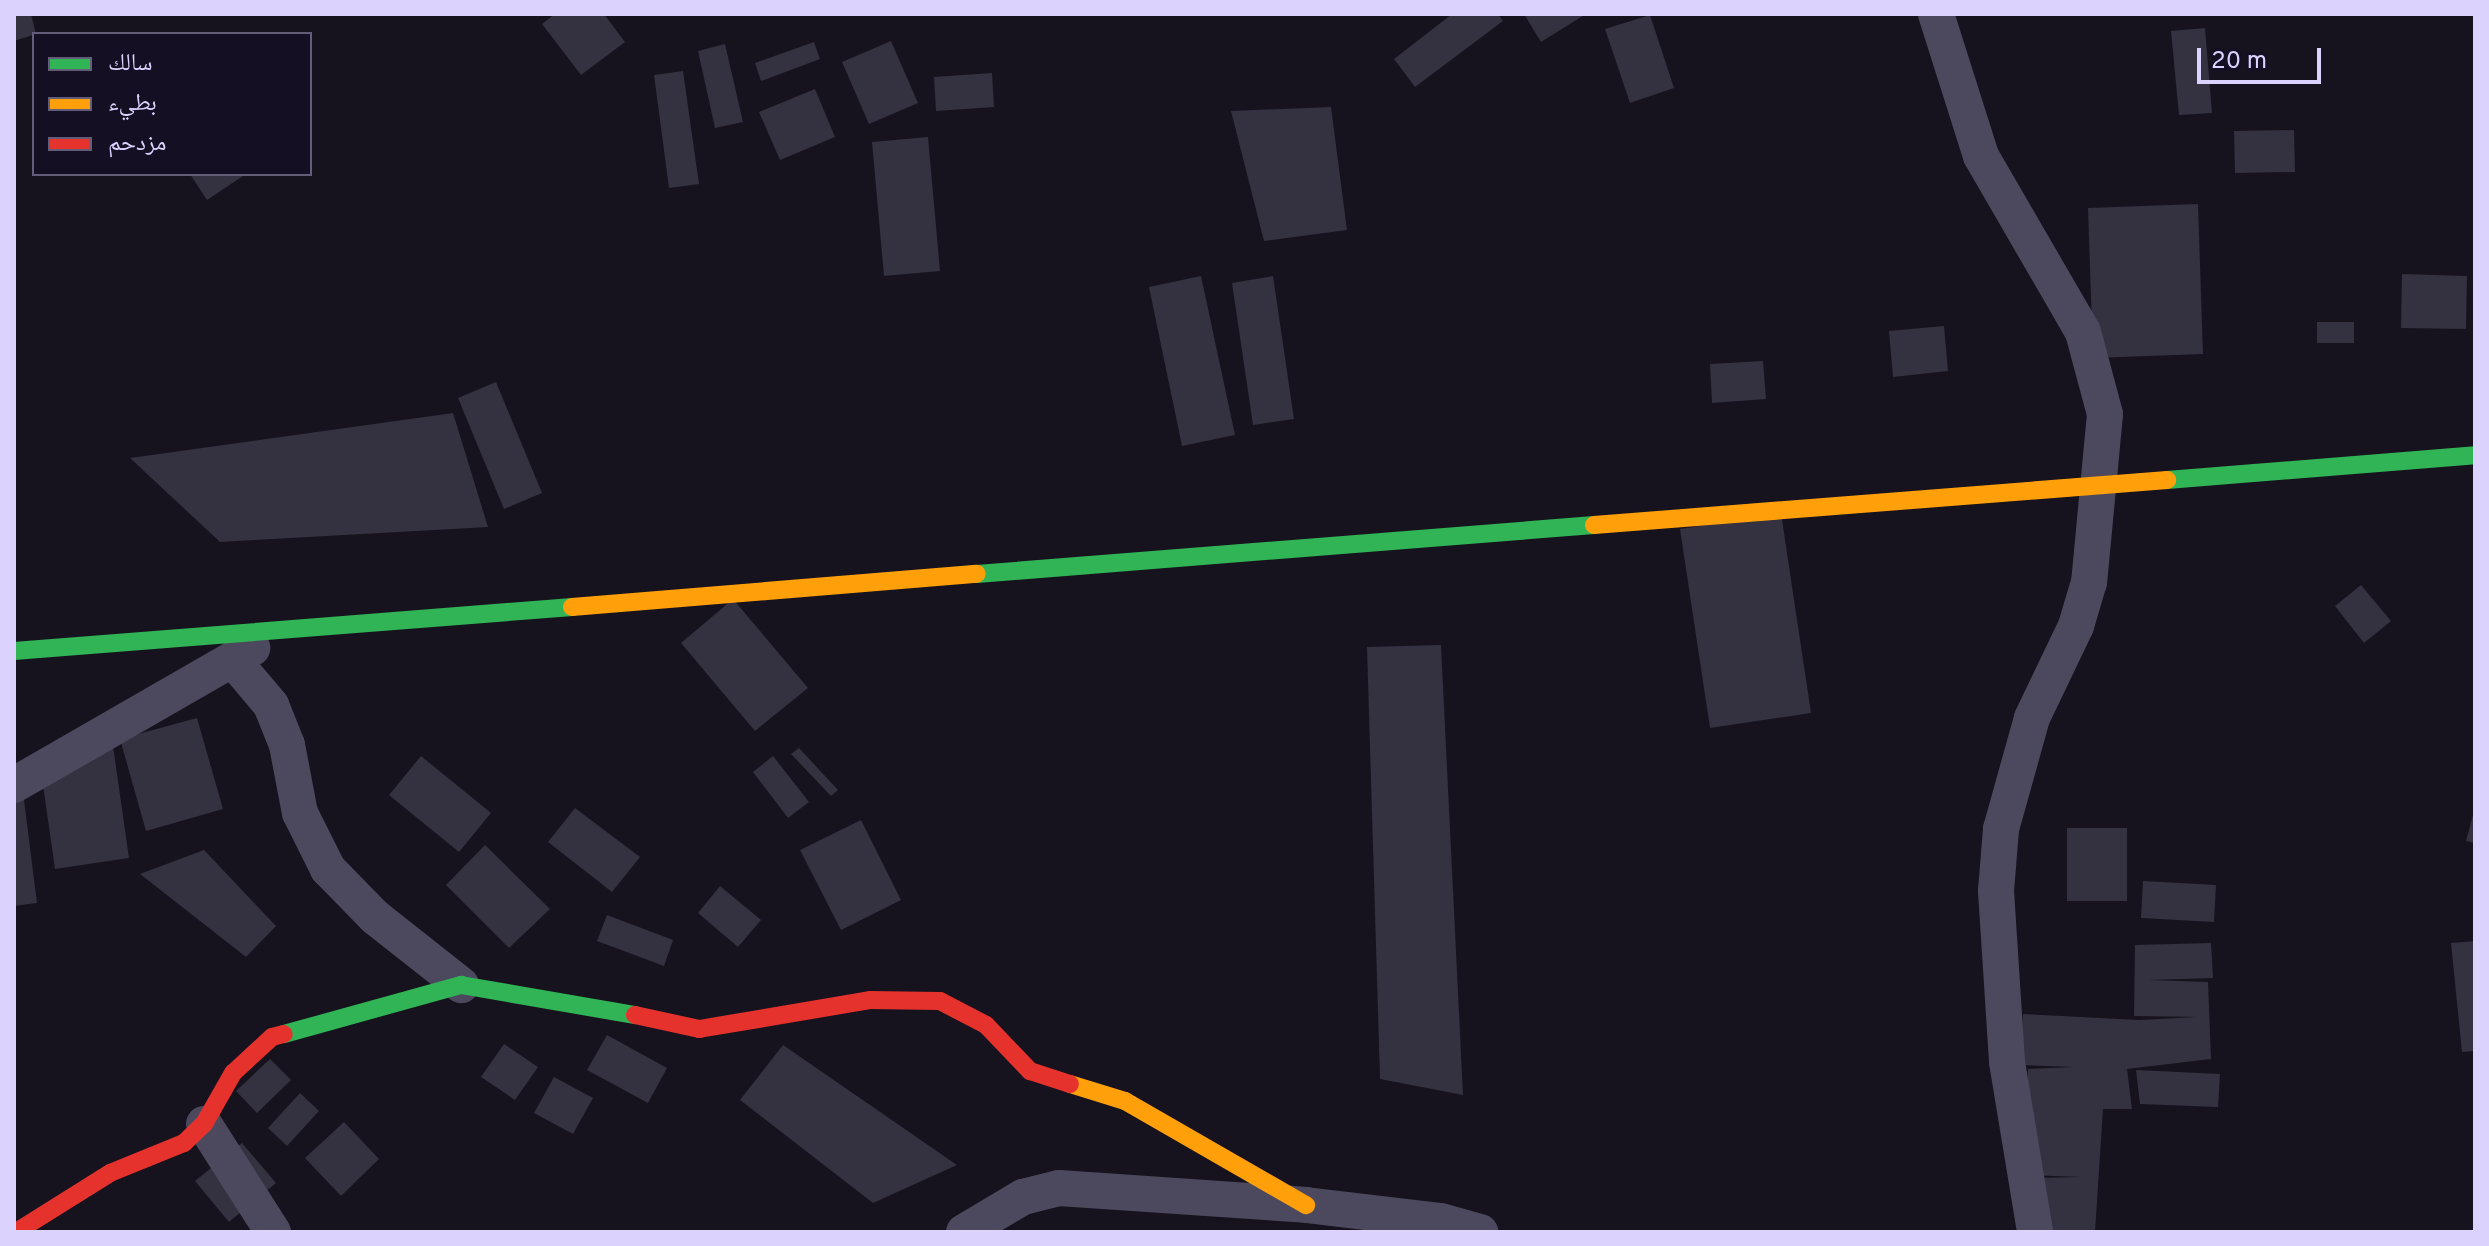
<!DOCTYPE html>
<html>
<head>
<meta charset="utf-8">
<style>
  body { margin:0 }
  #map { position:relative; width:2489px; height:1246px; overflow:hidden; background:#16131e; font-family:Overpass,"Noto Naskh Arabic",sans-serif }
  div>[style] { position:absolute }
  [style*='--x'] { left:calc(var(--x)*1px); top:calc(var(--y)*1px); width:calc(var(--w)*1px); rotate:calc(var(--a)*1deg) }
  .building>* { inset:0; background:#343140 }
  .street>* { height:36px; margin:-18px; padding:0 18px; transform-origin:18px; border-radius:18px; background:#4c495e }
  .fast>* { height:18px; margin:-9px; padding:0 9px; transform-origin:9px; border-radius:9px; background:#30b455 }
  .slow>* { height:18px; margin:-9px; padding:0 9px; transform-origin:9px; border-radius:9px; background:#ff9f0a }
  .jam>* { height:18px; margin:-9px; padding:0 9px; transform-origin:9px; border-radius:9px; background:#e5322d }
  span { translate:-50% -50%; white-space:nowrap; text-align:center; line-height:1.15; -webkit-text-stroke:6px #140f22; paint-order:stroke }
  .frame { position:absolute; inset:0; border:16px solid #dbd2fd; pointer-events:none }
  .legend { position:absolute; left:32px; top:32px; width:280px; height:144px; box-sizing:border-box; background:#140f22; border:2px solid #645d7a; margin:0; padding:10px 14px; list-style:none; font-size:24px; color:#dbd2fd }
  .legend li { display:flex; align-items:center; gap:16px; height:40px }
  .legend b { width:40px; border:2px solid #645d7a }
  .scale { position:absolute; left:2197px; top:48px; width:124px; height:36px; box-sizing:border-box; border:4px solid #dbd2fd; border-top:0; padding-left:10px; font-size:24px; line-height:28px; white-space:nowrap; color:#dbd2fd; -webkit-text-stroke:6px #140f22; paint-order:stroke }
</style>
</head>
<body>
<div id="map">
  <div class="building">
    <div style="clip-path:polygon(14px 14px,31px 14px,36px 34px,14px 41px)"></div>
    <div style="clip-path:polygon(555px 14px,604px 14px,625px 42px,581px 75px,542px 24px)"></div>
    <div style="clip-path:polygon(1452px 14px,1498px 14px,1503px 21px,1415px 87px,1394px 59px)"></div>
    <div style="clip-path:polygon(1524px 14px,1586px 14px,1541px 42px)"></div>
    <div style="clip-path:polygon(1650px 15px,1674px 88px,1630px 103px,1605px 29px)"></div>
    <div style="clip-path:polygon(2205px 28px,2212px 113px,2179px 115px,2171px 31px)"></div>
    <div style="clip-path:polygon(891px 41px,918px 103px,869px 124px,842px 62px)"></div>
    <div style="clip-path:polygon(814px 42px,820px 59px,761px 81px,755px 63px)"></div>
    <div style="clip-path:polygon(725px 44px,743px 122px,715px 128px,698px 51px)"></div>
    <div style="clip-path:polygon(683px 71px,699px 184px,669px 188px,654px 75px)"></div>
    <div style="clip-path:polygon(992px 73px,994px 107px,936px 111px,934px 77px)"></div>
    <div style="clip-path:polygon(815px 89px,835px 137px,780px 160px,759px 112px)"></div>
    <div style="clip-path:polygon(1331px 107px,1347px 230px,1264px 241px,1231px 111px)"></div>
    <div style="clip-path:polygon(2294px 130px,2295px 172px,2235px 173px,2234px 131px)"></div>
    <div style="clip-path:polygon(928px 137px,940px 271px,884px 276px,872px 142px)"></div>
    <div style="clip-path:polygon(190px 174px,246px 174px,207px 200px)"></div>
    <div style="clip-path:polygon(2198px 204px,2203px 354px,2093px 358px,2088px 208px)"></div>
    <div style="clip-path:polygon(2402px 274px,2467px 276px,2466px 329px,2401px 328px)"></div>
    <div style="clip-path:polygon(1201px 276px,1235px 435px,1182px 446px,1149px 287px)"></div>
    <div style="clip-path:polygon(1273px 276px,1294px 419px,1253px 425px,1232px 283px)"></div>
    <div style="clip-path:polygon(2317px 322px,2354px 322px,2354px 343px,2317px 343px)"></div>
    <div style="clip-path:polygon(1944px 326px,1948px 371px,1893px 377px,1889px 331px)"></div>
    <div style="clip-path:polygon(1763px 361px,1766px 399px,1712px 403px,1710px 364px)"></div>
    <div style="clip-path:polygon(496px 382px,542px 493px,504px 509px,458px 398px)"></div>
    <div style="clip-path:polygon(453px 413px,488px 527px,220px 542px,130px 458px)"></div>
    <div style="clip-path:polygon(1781px 513px,1811px 713px,1710px 728px,1680px 529px)"></div>
    <div style="clip-path:polygon(2361px 585px,2391px 621px,2364px 643px,2335px 606px)"></div>
    <div style="clip-path:polygon(733px 599px,808px 688px,755px 731px,681px 643px)"></div>
    <div style="clip-path:polygon(1441px 645px,1463px 1095px,1380px 1079px,1367px 647px)"></div>
    <div style="clip-path:polygon(197px 718px,223px 809px,146px 831px,120px 739px)"></div>
    <div style="clip-path:polygon(113px 746px,129px 858px,55px 869px,39px 757px)"></div>
    <div style="clip-path:polygon(799px 748px,838px 790px,831px 796px,791px 754px)"></div>
    <div style="clip-path:polygon(421px 756px,491px 813px,459px 852px,389px 795px)"></div>
    <div style="clip-path:polygon(773px 756px,809px 802px,788px 818px,753px 772px)"></div>
    <div style="clip-path:polygon(23px 792px,37px 903px,14px 906px,14px 793px)"></div>
    <div style="clip-path:polygon(575px 808px,640px 857px,612px 892px,548px 842px)"></div>
    <div style="clip-path:polygon(2474px 811px,2475px 812px,2475px 843px,2466px 841px)"></div>
    <div style="clip-path:polygon(861px 820px,901px 900px,841px 930px,800px 850px)"></div>
    <div style="clip-path:polygon(2067px 828px,2127px 828px,2127px 901px,2067px 901px)"></div>
    <div style="clip-path:polygon(485px 845px,550px 909px,509px 948px,446px 885px)"></div>
    <div style="clip-path:polygon(204px 850px,276px 926px,246px 957px,140px 874px)"></div>
    <div style="clip-path:polygon(2143px 881px,2216px 885px,2214px 922px,2141px 918px)"></div>
    <div style="clip-path:polygon(720px 886px,761px 920px,738px 947px,698px 913px)"></div>
    <div style="clip-path:polygon(607px 915px,673px 940px,664px 966px,597px 941px)"></div>
    <div style="clip-path:polygon(2475px 941px,2475px 1051px,2462px 1052px,2451px 943px)"></div>
    <div style="clip-path:polygon(2211px 943px,2213px 978px,2149px 980px,2208px 982px,2211px 1059px,2127px 1069px,2132px 1109px,2103px 1109px,2095px 1232px,2026px 1232px,2026px 1178px,2082px 1177px,2024px 1175px,2028px 1069px,2074px 1067px,2021px 1065px,2023px 1014px,2139px 1020px,2197px 1017px,2134px 1016px,2135px 945px)"></div>
    <div style="clip-path:polygon(607px 1035px,667px 1068px,648px 1103px,587px 1070px)"></div>
    <div style="clip-path:polygon(504px 1044px,538px 1067px,515px 1100px,481px 1077px)"></div>
    <div style="clip-path:polygon(783px 1045px,957px 1165px,873px 1203px,740px 1100px)"></div>
    <div style="clip-path:polygon(270px 1059px,291px 1080px,257px 1113px,236px 1091px)"></div>
    <div style="clip-path:polygon(2136px 1070px,2220px 1074px,2218px 1107px,2140px 1104px)"></div>
    <div style="clip-path:polygon(554px 1077px,593px 1098px,573px 1134px,534px 1113px)"></div>
    <div style="clip-path:polygon(300px 1093px,319px 1111px,287px 1146px,268px 1128px)"></div>
    <div style="clip-path:polygon(344px 1122px,379px 1159px,341px 1196px,305px 1158px)"></div>
    <div style="clip-path:polygon(242px 1143px,276px 1183px,229px 1222px,195px 1181px)"></div>
  </div>
  <div class="street">
    <div style="--x:1936;--y:14;--w:149;--a:72.4"></div>
    <div style="--x:1981;--y:156;--w:203;--a:59.9"></div>
    <div style="--x:2083;--y:332;--w:85;--a:75"></div>
    <div style="--x:2105;--y:414;--w:169;--a:95.4"></div>
    <div style="--x:2089;--y:582;--w:46;--a:106.5"></div>
    <div style="--x:2076;--y:626;--w:102;--a:115.6"></div>
    <div style="--x:2032;--y:718;--w:115;--a:105.6"></div>
    <div style="--x:2001;--y:829;--w:62;--a:94.6"></div>
    <div style="--x:1996;--y:891;--w:171;--a:86.3"></div>
    <div style="--x:2007;--y:1062;--w:172;--a:80.6"></div>
    <div style="--x:233;--y:660;--w:59;--a:49.8"></div>
    <div style="--x:271;--y:705;--w:43;--a:68.2"></div>
    <div style="--x:287;--y:745;--w:69;--a:79.2"></div>
    <div style="--x:300;--y:813;--w:63;--a:63.4"></div>
    <div style="--x:328;--y:869;--w:67;--a:45.6"></div>
    <div style="--x:375;--y:917;--w:110;--a:38.3"></div>
    <div style="--x:14;--y:785;--w:275;--a:-29.9"></div>
    <div style="--x:204;--y:1124;--w:128;--a:57.4"></div>
    <div style="--x:964;--y:1232;--w:69;--a:-30.7"></div>
    <div style="--x:1023;--y:1197;--w:37;--a:-14"></div>
    <div style="--x:1059;--y:1188;--w:248;--a:3.9"></div>
    <div style="--x:1306;--y:1205;--w:136;--a:6.8"></div>
    <div style="--x:1441;--y:1221;--w:41;--a:15.8"></div>
  </div>
  <div class="fast">
    <div style="--x:2167;--y:480;--w:309;--a:-4.6"></div>
    <div style="--x:977;--y:574;--w:619;--a:-4.54"></div>
    <div style="--x:14;--y:651;--w:560;--a:-4.51"></div>
    <div style="--x:284;--y:1034;--w:184;--a:-15.5"></div>
    <div style="--x:461;--y:985;--w:177;--a:9.8"></div>
  </div>
  <div class="slow">
    <div style="--x:1594;--y:525;--w:575;--a:-4.49"></div>
    <div style="--x:572;--y:607;--w:406;--a:-4.7"></div>
    <div style="--x:1070;--y:1084;--w:58;--a:17.2"></div>
    <div style="--x:1125;--y:1101;--w:209;--a:29.9"></div>
  </div>
  <div class="jam">
    <div style="--x:635;--y:1015;--w:66;--a:12.3"></div>
    <div style="--x:699;--y:1029;--w:173;--a:-9.6"></div>
    <div style="--x:870;--y:1000;--w:70;--a:0.8"></div>
    <div style="--x:940;--y:1001;--w:52;--a:27.6"></div>
    <div style="--x:986;--y:1025;--w:64;--a:46.3"></div>
    <div style="--x:1030;--y:1071;--w:42;--a:18"></div>
    <div style="--x:16;--y:1232;--w:111;--a:-32.1"></div>
    <div style="--x:110;--y:1173;--w:80;--a:-22.1"></div>
    <div style="--x:184;--y:1143;--w:28;--a:-44"></div>
    <div style="--x:204;--y:1124;--w:59;--a:-60.4"></div>
    <div style="--x:233;--y:1073;--w:53;--a:-42.7"></div>
    <div style="--x:272;--y:1037;--w:12;--a:-14"></div>
  </div>
  <div class="frame"></div>
  <ul class="legend">
  <li><b style="height:10px;background:#30b455"></b>سالك</li>
  <li><b style="height:10px;background:#ff9f0a"></b>بطيء</li>
  <li><b style="height:10px;background:#e5322d"></b>مزدحم</li>
  </ul>
  <div class="scale">20 m</div>
</div>
</body>
</html>
